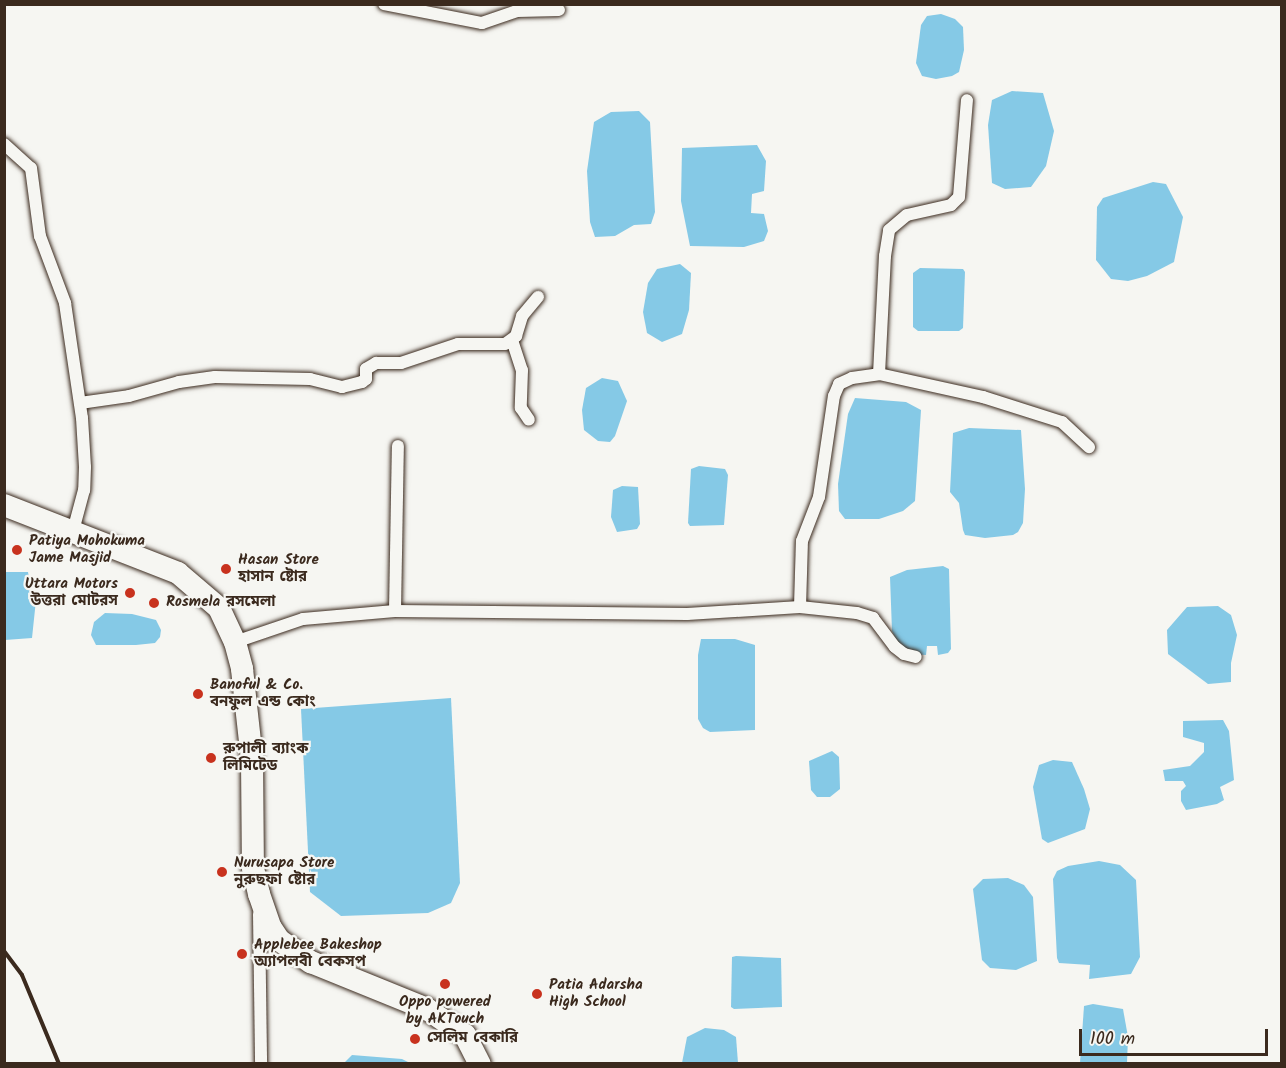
<!DOCTYPE html>
<html>
<head>
<meta charset="utf-8">
<style>
  body { margin:0 }
  #map { position:relative; width:1286px; height:1068px; overflow:hidden; background:#f6f6f2; font-family:Kalam,"Noto Sans Bengali",sans-serif }
  div>[style] { position:absolute }
  [style*='--x'] { left:calc(var(--x)*1px); top:calc(var(--y)*1px); width:calc(var(--w)*1px); rotate:calc(var(--a)*1deg) }
  .water>* { inset:0; background:#85c9e6 }
  .roads { filter:drop-shadow(0 0 2px #3b2a1e) drop-shadow(0 0 2px #3b2a1e) }
  .street>* { height:12px; margin:-6px; padding:0 6px; transform-origin:6px; border-radius:6px; background:#f6f6f2 }
  .highway>* { height:22px; margin:-11px; padding:0 11px; transform-origin:11px; border-radius:11px; background:#f6f6f2 }
  .rail>* { height:4px; margin:-2px; padding:0 2px; transform-origin:2px; border-radius:2px; background:#3b2a1e }
  .dots>* { width:16px; height:16px; translate:-50% -50%; box-sizing:border-box; border:3px solid #f6f6f2; border-radius:50% }
  span { translate:-50% -50%; white-space:nowrap; text-align:center; line-height:1.15; -webkit-text-stroke:4.5px #f6f6f2; paint-order:stroke }
  .poi-label { font-size:15px; color:#3b2a1e; font-weight:700 }
  .left { translate:0 -50%; text-align:left }
  .right { translate:-100% -50%; text-align:right }
  .frame { position:absolute; inset:0; border:6px solid #3b2a1e; pointer-events:none }
  .scale { position:absolute; left:1079px; top:1029px; width:189px; height:27px; box-sizing:border-box; border:3px solid #3b2a1e; border-top:0; padding-left:8px; font-size:18px; line-height:21px; white-space:nowrap; color:#3b2a1e; -webkit-text-stroke:4px #f6f6f2; paint-order:stroke }
</style>
</head>
<body>
<div id="map">
  <div class="water">
    <div style="clip-path:polygon(941px 14px,955px 19px,963px 27px,964px 50px,959px 72px,952px 76px,936px 79px,922px 76px,916px 63px,921px 25px,927px 16px)"></div>
    <div style="clip-path:polygon(1012px 91px,1043px 93px,1054px 131px,1046px 166px,1031px 187px,1005px 189px,992px 183px,988px 125px,992px 100px)"></div>
    <div style="clip-path:polygon(639px 111px,650px 122px,655px 212px,651px 224px,634px 225px,615px 236px,595px 237px,590px 222px,587px 171px,594px 122px,611px 112px)"></div>
    <div style="clip-path:polygon(757px 145px,766px 161px,764px 191px,752px 194px,751px 213px,764px 214px,768px 231px,764px 241px,744px 247px,690px 246px,681px 201px,682px 148px)"></div>
    <div style="clip-path:polygon(1153px 182px,1166px 184px,1183px 217px,1174px 262px,1147px 276px,1128px 281px,1111px 279px,1096px 260px,1097px 207px,1103px 198px)"></div>
    <div style="clip-path:polygon(680px 264px,691px 273px,689px 310px,682px 334px,662px 342px,647px 333px,643px 312px,648px 283px,657px 269px)"></div>
    <div style="clip-path:polygon(920px 268px,963px 269px,965px 272px,963px 328px,959px 331px,918px 331px,913px 327px,913px 273px)"></div>
    <div style="clip-path:polygon(602px 378px,618px 381px,627px 401px,615px 436px,610px 442px,598px 441px,584px 430px,582px 410px,586px 388px)"></div>
    <div style="clip-path:polygon(855px 398px,906px 402px,921px 410px,915px 501px,903px 511px,879px 519px,845px 519px,839px 511px,838px 484px,848px 414px)"></div>
    <div style="clip-path:polygon(969px 428px,1021px 430px,1025px 489px,1023px 523px,1018px 532px,1013px 535px,985px 538px,965px 535px,963px 530px,959px 503px,950px 492px,953px 433px)"></div>
    <div style="clip-path:polygon(699px 466px,725px 469px,728px 475px,724px 525px,690px 526px,688px 523px,691px 469px)"></div>
    <div style="clip-path:polygon(622px 486px,638px 487px,640px 524px,637px 529px,617px 532px,611px 517px,613px 490px)"></div>
    <div style="clip-path:polygon(943px 566px,949px 569px,951px 649px,948px 653px,938px 655px,937px 646px,927px 646px,926px 655px,912px 654px,900px 647px,892px 631px,890px 577px,907px 570px)"></div>
    <div style="clip-path:polygon(5px 572px,28px 572px,32px 597px,36px 600px,32px 638px,5px 640px)"></div>
    <div style="clip-path:polygon(1218px 606px,1231px 615px,1237px 635px,1231px 663px,1231px 682px,1208px 684px,1168px 654px,1167px 630px,1187px 607px)"></div>
    <div style="clip-path:polygon(105px 613px,132px 614px,156px 620px,161px 630px,160px 637px,155px 643px,136px 645px,96px 645px,91px 635px,94px 622px)"></div>
    <div style="clip-path:polygon(701px 639px,735px 639px,755px 645px,755px 730px,710px 732px,703px 728px,698px 719px,698px 655px)"></div>
    <div style="clip-path:polygon(451px 698px,460px 883px,451px 903px,428px 913px,341px 916px,310px 892px,301px 709px)"></div>
    <div style="clip-path:polygon(1223px 720px,1229px 731px,1234px 780px,1220px 787px,1224px 800px,1217px 804px,1186px 810px,1181px 801px,1181px 791px,1186px 786px,1183px 781px,1165px 781px,1163px 770px,1190px 766px,1204px 752px,1204px 743px,1183px 737px,1183px 721px)"></div>
    <div style="clip-path:polygon(832px 751px,839px 757px,840px 789px,830px 797px,817px 797px,811px 790px,809px 761px)"></div>
    <div style="clip-path:polygon(1053px 760px,1072px 762px,1084px 789px,1090px 809px,1085px 829px,1048px 843px,1042px 839px,1033px 787px,1039px 765px)"></div>
    <div style="clip-path:polygon(1099px 861px,1120px 865px,1136px 880px,1140px 957px,1131px 974px,1089px 979px,1090px 965px,1059px 963px,1057px 958px,1053px 879px,1057px 871px,1068px 866px)"></div>
    <div style="clip-path:polygon(1008px 878px,1024px 885px,1033px 897px,1037px 961px,1016px 970px,990px 968px,982px 960px,973px 889px,983px 879px)"></div>
    <div style="clip-path:polygon(736px 956px,781px 958px,782px 1007px,734px 1009px,731px 1007px,732px 957px)"></div>
    <div style="clip-path:polygon(1093px 1004px,1123px 1009px,1128px 1037px,1127px 1063px,1080px 1063px,1084px 1006px)"></div>
    <div style="clip-path:polygon(705px 1028px,724px 1030px,736px 1037px,738px 1063px,682px 1063px,687px 1037px)"></div>
    <div style="clip-path:polygon(352px 1055px,402px 1059px,410px 1063px,344px 1063px)"></div>
  </div>
  <div class="roads">
    <div class="street">
      <div style="--x:384;--y:4;--w:100;--a:11"></div>
      <div style="--x:482;--y:23;--w:37;--a:-19"></div>
      <div style="--x:517;--y:11;--w:42;--a:-1.4"></div>
      <div style="--x:4;--y:144;--w:36;--a:42"></div>
      <div style="--x:31;--y:168;--w:69;--a:82.5"></div>
      <div style="--x:40;--y:236;--w:72;--a:69.5"></div>
      <div style="--x:65;--y:303;--w:116;--a:81.6"></div>
      <div style="--x:82;--y:418;--w:49;--a:86.5"></div>
      <div style="--x:85;--y:467;--w:23;--a:92"></div>
      <div style="--x:84;--y:490;--w:42;--a:105"></div>
      <div style="--x:512;--y:340;--w:32;--a:72"></div>
      <div style="--x:522;--y:370;--w:38;--a:92"></div>
      <div style="--x:521;--y:408;--w:14;--a:56"></div>
      <div style="--x:879;--y:374;--w:118;--a:-87.1"></div>
      <div style="--x:885;--y:256;--w:26;--a:-81"></div>
      <div style="--x:889;--y:230;--w:23;--a:-40"></div>
      <div style="--x:907;--y:215;--w:45;--a:-12.8"></div>
      <div style="--x:951;--y:205;--w:11;--a:-45"></div>
      <div style="--x:959;--y:197;--w:97;--a:-85.3"></div>
      <div style="--x:80;--y:403;--w:49;--a:-8.1"></div>
      <div style="--x:129;--y:396;--w:52;--a:-15.6"></div>
      <div style="--x:179;--y:382;--w:36;--a:-8"></div>
      <div style="--x:215;--y:377;--w:95;--a:1.2"></div>
      <div style="--x:310;--y:379;--w:33;--a:14"></div>
      <div style="--x:342;--y:387;--w:21;--a:-14"></div>
      <div style="--x:362;--y:382;--w:5;--a:-37"></div>
      <div style="--x:366;--y:379;--w:10;--a:-90"></div>
      <div style="--x:366;--y:369;--w:12;--a:-31"></div>
      <div style="--x:376;--y:363;--w:25;--a:0"></div>
      <div style="--x:401;--y:363;--w:60;--a:-18.4"></div>
      <div style="--x:458;--y:344;--w:47;--a:0"></div>
      <div style="--x:505;--y:344;--w:14;--a:-36"></div>
      <div style="--x:516;--y:336;--w:21;--a:-73"></div>
      <div style="--x:522;--y:316;--w:25;--a:-50"></div>
      <div style="--x:800;--y:607;--w:57;--a:6"></div>
      <div style="--x:857;--y:613;--w:17;--a:17"></div>
      <div style="--x:873;--y:618;--w:36;--a:53"></div>
      <div style="--x:895;--y:647;--w:11;--a:38"></div>
      <div style="--x:904;--y:654;--w:12;--a:14"></div>
      <div style="--x:395;--y:611;--w:165;--a:-89"></div>
      <div style="--x:235;--y:642;--w:72;--a:-18.7"></div>
      <div style="--x:303;--y:619;--w:92;--a:-5"></div>
      <div style="--x:395;--y:611;--w:292;--a:0.6"></div>
      <div style="--x:687;--y:614;--w:113;--a:-3.5"></div>
      <div style="--x:800;--y:607;--w:66;--a:-88.3"></div>
      <div style="--x:802;--y:541;--w:47;--a:-68.9"></div>
      <div style="--x:819;--y:497;--w:102;--a:-81.6"></div>
      <div style="--x:834;--y:396;--w:13;--a:-67"></div>
      <div style="--x:839;--y:384;--w:14;--a:-25"></div>
      <div style="--x:852;--y:378;--w:27;--a:-8"></div>
      <div style="--x:879;--y:374;--w:107;--a:12.5"></div>
      <div style="--x:983;--y:397;--w:83;--a:17.6"></div>
      <div style="--x:1062;--y:422;--w:37;--a:43"></div>
      <div style="--x:259;--y:914;--w:150;--a:89.2"></div>
    </div>
    <div class="highway">
      <div style="--x:4;--y:505;--w:187;--a:21.3"></div>
      <div style="--x:178;--y:573;--w:54;--a:40.5"></div>
      <div style="--x:219;--y:608;--w:38;--a:65"></div>
      <div style="--x:235;--y:642;--w:28;--a:75"></div>
      <div style="--x:242;--y:669;--w:92;--a:83.7"></div>
      <div style="--x:252;--y:760;--w:108;--a:89.5"></div>
      <div style="--x:253;--y:868;--w:27;--a:77"></div>
      <div style="--x:259;--y:894;--w:36;--a:71"></div>
      <div style="--x:271;--y:928;--w:14;--a:56"></div>
      <div style="--x:279;--y:940;--w:39;--a:35"></div>
      <div style="--x:311;--y:962;--w:125;--a:22.1"></div>
      <div style="--x:427;--y:1009;--w:46;--a:34.4"></div>
      <div style="--x:465;--y:1035;--w:33;--a:63"></div>
    </div>
  </div>
  <div class="rail">
    <div style="--x:4;--y:951;--w:30;--a:53"></div>
    <div style="--x:22;--y:975;--w:96;--a:67.4"></div>
  </div>
  <div class="dots">
    <div style="left:17px;top:550px;background:#c8321e"></div>
    <div style="left:226px;top:569px;background:#c8321e"></div>
    <div style="left:130px;top:593px;background:#c8321e"></div>
    <div style="left:154px;top:603px;background:#c8321e"></div>
    <div style="left:198px;top:694px;background:#c8321e"></div>
    <div style="left:211px;top:758px;background:#c8321e"></div>
    <div style="left:222px;top:872px;background:#c8321e"></div>
    <div style="left:242px;top:954px;background:#c8321e"></div>
    <div style="left:445px;top:984px;background:#c8321e"></div>
    <div style="left:537px;top:994px;background:#c8321e"></div>
    <div style="left:415px;top:1039px;background:#c8321e"></div>
  </div>
  <div class="poi-label">
    <span class="left" style="left:29px;top:550px">Patiya Mohokuma<br>Jame Masjid</span>
    <span class="left" style="left:238px;top:569px">Hasan Store<br>হাসান ষ্টোর</span>
    <span class="right" style="left:118px;top:593px">Uttara Motors<br>উত্তরা মোটরস</span>
    <span class="left" style="left:166px;top:603px">Rosmela রসমেলা</span>
    <span class="left" style="left:210px;top:694px">Banoful &amp; Co.<br>বনফুল এন্ড কোং</span>
    <span class="left" style="left:223px;top:758px">রুপালী ব্যাংক<br>লিমিটেড</span>
    <span class="left" style="left:234px;top:872px">Nurusapa Store<br>নুরুছফা ষ্টোর</span>
    <span class="left" style="left:254px;top:954px">Applebee Bakeshop<br>অ্যাপলবী বেকসপ</span>
    <span class="left" style="left:549px;top:994px">Patia Adarsha<br>High School</span>
    <span style="left:445px;top:1011px">Oppo powered<br>by AKTouch</span>
    <span class="left" style="left:427px;top:1039px">সেলিম বেকারি</span>
  </div>
  <div class="frame"></div>
  <div class="scale">100 m</div>
</div>
</body>
</html>
